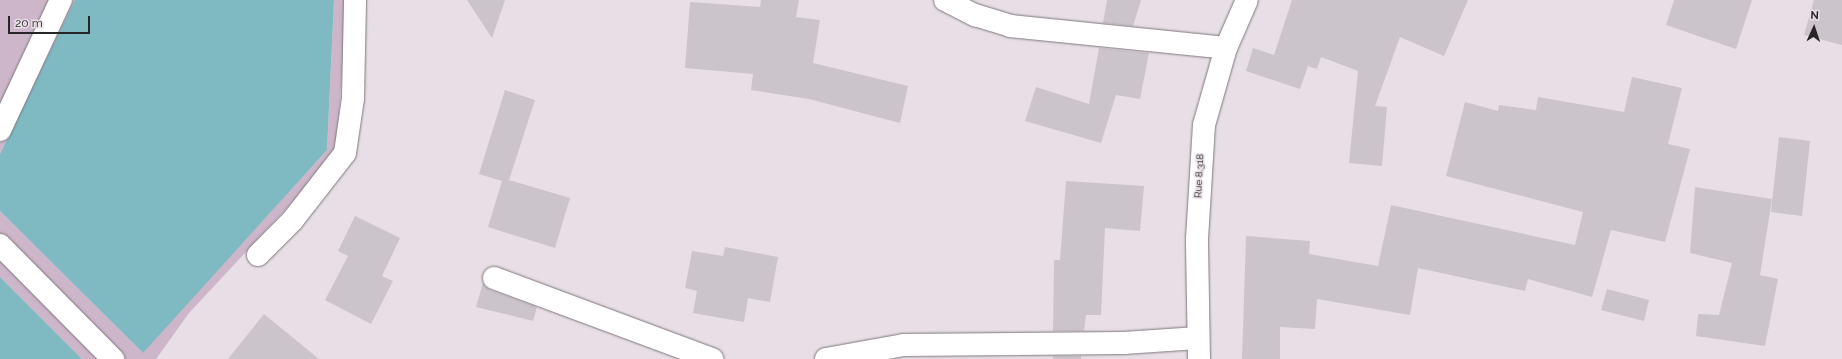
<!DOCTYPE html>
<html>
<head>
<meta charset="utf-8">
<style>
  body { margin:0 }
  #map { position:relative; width:1842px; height:359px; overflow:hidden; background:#e7dfe5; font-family:Raleway,sans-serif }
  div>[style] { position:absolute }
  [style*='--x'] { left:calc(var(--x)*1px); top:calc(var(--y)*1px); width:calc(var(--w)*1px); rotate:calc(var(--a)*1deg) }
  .green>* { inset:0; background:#ceb6ca }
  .water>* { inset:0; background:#7fbac3 }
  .building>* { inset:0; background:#ccc4cb }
  .roads { filter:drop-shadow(0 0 1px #7e777d) drop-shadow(0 0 1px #7e777d) }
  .street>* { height:22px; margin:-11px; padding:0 11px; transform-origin:11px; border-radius:11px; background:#fff }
  .secondary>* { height:22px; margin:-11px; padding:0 11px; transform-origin:11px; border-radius:11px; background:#fff }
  span { translate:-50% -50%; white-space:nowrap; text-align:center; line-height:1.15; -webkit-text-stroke:3px #e7dfe5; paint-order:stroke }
  .street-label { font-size:10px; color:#282527 }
  .north { position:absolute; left:1794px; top:8px; width:40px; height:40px; -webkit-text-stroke:3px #e7dfe5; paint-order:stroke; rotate:3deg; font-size:11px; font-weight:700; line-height:16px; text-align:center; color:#282527 }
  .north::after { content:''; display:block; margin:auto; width:14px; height:18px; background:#282527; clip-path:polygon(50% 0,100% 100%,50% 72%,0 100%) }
  .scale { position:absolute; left:8px; top:16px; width:82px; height:18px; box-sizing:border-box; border:2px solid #282527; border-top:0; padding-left:5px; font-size:12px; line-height:14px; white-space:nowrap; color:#282527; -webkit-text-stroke:3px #e7dfe5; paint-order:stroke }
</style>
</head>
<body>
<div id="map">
  <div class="green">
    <div style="clip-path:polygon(0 0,75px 0,0 154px)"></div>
    <div style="clip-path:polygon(334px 0,347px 0,337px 144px,328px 164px,189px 313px,156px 359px,82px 359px,0 277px,0 211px,142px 352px,327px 150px)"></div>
  </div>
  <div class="water">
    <div style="clip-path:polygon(75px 0,334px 0,327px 150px,143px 353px,0 211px,0 154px)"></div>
    <div style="clip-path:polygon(0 277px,82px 359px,0 359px)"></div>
  </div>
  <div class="building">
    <div style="clip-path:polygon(467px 0,505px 0,492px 38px)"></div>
    <div style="clip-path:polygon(761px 0,799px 0,796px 17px,820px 20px,813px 63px,908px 86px,900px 123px,809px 99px,751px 90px,753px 74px,685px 68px,690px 2px,760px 7px)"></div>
    <div style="clip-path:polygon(1107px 0,1141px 0,1133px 26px,1103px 23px)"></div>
    <div style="clip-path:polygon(1292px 0,1468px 0,1444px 56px,1400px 37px,1375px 106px,1387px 107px,1382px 166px,1349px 163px,1358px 71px,1321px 57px,1317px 69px,1308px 66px,1300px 89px,1246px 71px,1253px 48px,1274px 55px)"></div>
    <div style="clip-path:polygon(1674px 0,1752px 0,1736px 49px,1666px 25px)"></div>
    <div style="clip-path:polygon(1814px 0,1842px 0,1842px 45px,1804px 35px)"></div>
    <div style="clip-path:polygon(1099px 48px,1149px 53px,1140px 99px,1116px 95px,1101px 143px,1025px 121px,1036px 87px,1089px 104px)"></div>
    <div style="clip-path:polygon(1632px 77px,1682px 88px,1668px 144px,1690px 149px,1665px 242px,1611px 230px,1592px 297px,1528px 279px,1525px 291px,1418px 268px,1410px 315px,1317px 299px,1315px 329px,1280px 327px,1280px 359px,1242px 359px,1246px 236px,1310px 241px,1309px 254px,1378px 266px,1391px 205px,1575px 245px,1583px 212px,1446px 176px,1465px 102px,1498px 111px,1499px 105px,1536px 110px,1538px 97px,1624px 112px)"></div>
    <div style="clip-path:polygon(505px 90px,535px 100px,509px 180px,570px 198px,555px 248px,488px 227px,502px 181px,479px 174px)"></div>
    <div style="clip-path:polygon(1779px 137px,1810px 141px,1802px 216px,1771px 212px)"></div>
    <div style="clip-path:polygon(1066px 181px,1144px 186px,1140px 231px,1105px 228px,1101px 315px,1086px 315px,1084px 331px,1053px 331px,1054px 260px,1060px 260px)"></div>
    <div style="clip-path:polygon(1695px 187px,1772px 199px,1760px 275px,1778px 279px,1765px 346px,1696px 336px,1698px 314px,1719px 315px,1732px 263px,1690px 253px)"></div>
    <div style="clip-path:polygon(355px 216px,400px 238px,382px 276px,393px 281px,371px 324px,325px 300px,348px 256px,338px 251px)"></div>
    <div style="clip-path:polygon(725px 247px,778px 257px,770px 302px,748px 298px,744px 322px,693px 313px,697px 291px,685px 288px,692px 251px,723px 256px)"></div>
    <div style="clip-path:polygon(483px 283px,490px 290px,537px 307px,533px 321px,476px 307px)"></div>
    <div style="clip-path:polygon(1607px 289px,1649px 300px,1644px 321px,1601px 310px)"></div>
    <div style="clip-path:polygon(264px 314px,319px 359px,228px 359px)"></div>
    <div style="clip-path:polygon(1053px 356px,1081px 356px,1081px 359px,1053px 359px)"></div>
  </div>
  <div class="roads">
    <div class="street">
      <div style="--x:945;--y:0;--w:34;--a:27"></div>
      <div style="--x:975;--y:15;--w:37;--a:17"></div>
      <div style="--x:1010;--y:26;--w:217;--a:5.8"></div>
      <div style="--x:0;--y:130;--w:144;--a:-64.9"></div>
      <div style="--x:0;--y:245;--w:161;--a:45.3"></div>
      <div style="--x:258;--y:255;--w:48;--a:-45"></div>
      <div style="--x:292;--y:221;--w:86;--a:-52.1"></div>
      <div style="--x:345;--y:153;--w:56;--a:-81.7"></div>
      <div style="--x:353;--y:98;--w:98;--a:-88.8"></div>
      <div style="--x:494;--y:278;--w:233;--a:20.4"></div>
      <div style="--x:826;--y:359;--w:79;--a:-10.2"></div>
      <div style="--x:904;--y:345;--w:220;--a:-0.5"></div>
      <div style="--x:1124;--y:343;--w:74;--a:-3.9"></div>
    </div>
    <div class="secondary">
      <div style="--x:1199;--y:359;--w:120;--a:-91"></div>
      <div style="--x:1197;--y:239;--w:114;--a:-86.5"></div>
      <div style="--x:1204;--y:125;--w:80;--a:-74.1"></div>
      <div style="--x:1226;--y:48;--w:52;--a:-66.4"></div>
    </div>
  </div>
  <div class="street-label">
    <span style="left:1199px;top:176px;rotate:-87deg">Rue 8.318</span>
  </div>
  <div class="north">N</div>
  <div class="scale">20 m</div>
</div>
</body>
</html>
